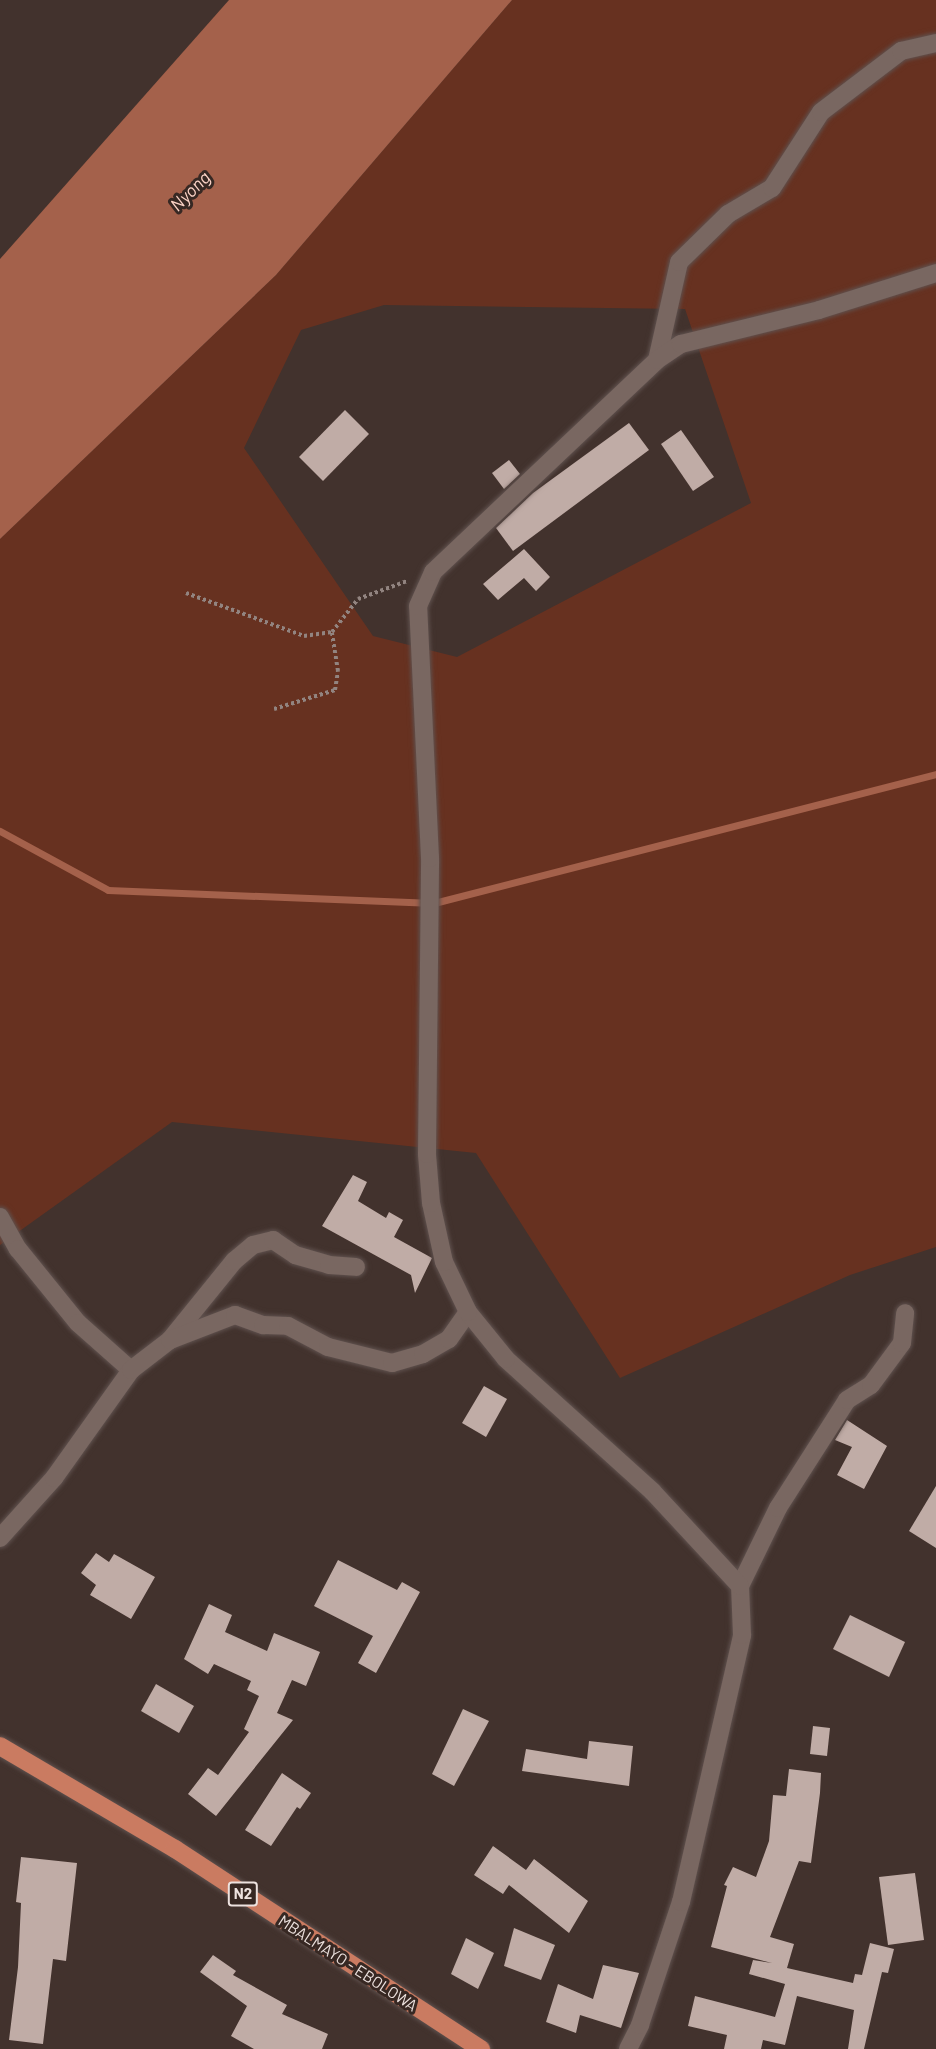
<!DOCTYPE html>
<html>
<head>
<meta charset="utf-8">
<style>
  body { margin:0 }
  #map { position:relative; width:936px; height:2049px; overflow:hidden; background:#42322d; font-family:Barlow,sans-serif }
  div>[style] { position:absolute }
  [style*='--x'] { left:calc(var(--x)*1px); top:calc(var(--y)*1px); width:calc(var(--w)*1px); rotate:calc(var(--a)*1deg) }
  .green>* { inset:0; background:#673120 }
  .water>* { inset:0; background:#a4614b }
  .stream>* { height:7px; margin:-3.5px; padding:0 3.5px; transform-origin:3.5px; border-radius:3.5px; background:#a4614b }
  .building>* { inset:0; background:#c0aca6 }
  .path>* { height:4px; margin-top:-2px; transform-origin:0; background:repeating-linear-gradient(90deg,#928480 0 3px,transparent 0 6px) }
  .roads { filter:drop-shadow(0 0 2px #5f514e) drop-shadow(0 0 2px #5f514e) }
  .minor>* { height:18px; margin:-9px; padding:0 9px; transform-origin:9px; border-radius:9px; background:#796761 }
  .trunk>* { height:18px; margin:-9px; padding:0 9px; transform-origin:9px; border-radius:9px; background:#ca7b61 }
  span { translate:-50% -50%; white-space:nowrap; text-align:center; line-height:1.15; -webkit-text-stroke:6px #372823; paint-order:stroke }
  .shield-label span { padding:2px 4px; background:#372823; border:2px solid; border-radius:4px; -webkit-text-stroke-width:0 }
  .shield-label { font-size:15px; color:#ede2df; font-weight:700 }
  .street-label { font-size:16px; color:#ede2df }
  .water-label { font-size:18px; color:#fed5c8; font-style:italic }
</style>
</head>
<body>
<div id="map">
  <div class="green">
    <div style="clip-path:polygon(evenodd,512px 0,936px 0,936px 1247px,850px 1275px,620px 1378px,476px 1153px,172px 1122px,0 1245px,0 539px,276px 275px,512px 0,384px 305px,685px 309px,751px 503px,457px 657px,373px 636px,244px 448px,301px 330px,384px 305px)"></div>
  </div>
  <div class="water">
    <div style="clip-path:polygon(229px 0,512px 0,276px 275px,0 539px,0 259px)"></div>
  </div>
  <div class="stream">
    <div style="--x:0;--y:831;--w:123;--a:28.6"></div>
    <div style="--x:108;--y:890;--w:326;--a:2.3"></div>
    <div style="--x:434;--y:903;--w:518;--a:-14.41"></div>
  </div>
  <div class="building">
    <div style="clip-path:polygon(345px 410px,369px 434px,323px 481px,299px 457px)"></div>
    <div style="clip-path:polygon(629px 423px,649px 450px,513px 551px,496px 528px,533px 493px)"></div>
    <div style="clip-path:polygon(681px 430px,714px 477px,693px 491px,661px 444px)"></div>
    <div style="clip-path:polygon(509px 460px,520px 474px,504px 489px,492px 473px)"></div>
    <div style="clip-path:polygon(524px 549px,550px 577px,536px 591px,524px 578px,498px 600px,483px 584px)"></div>
    <div style="clip-path:polygon(353px 1175px,367px 1182px,358px 1201px,386px 1218px,389px 1212px,403px 1220px,394px 1237px,432px 1258px,415px 1293px,411px 1275px,322px 1226px)"></div>
    <div style="clip-path:polygon(484px 1386px,507px 1399px,486px 1437px,462px 1423px)"></div>
    <div style="clip-path:polygon(847px 1420px,887px 1446px,864px 1489px,837px 1475px,852px 1447px,835px 1440px)"></div>
    <div style="clip-path:polygon(936px 1486px,936px 1548px,909px 1531px)"></div>
    <div style="clip-path:polygon(96px 1553px,109px 1562px,114px 1554px,155px 1577px,131px 1619px,90px 1595px,96px 1585px,81px 1573px)"></div>
    <div style="clip-path:polygon(338px 1560px,397px 1590px,402px 1582px,420px 1592px,376px 1673px,358px 1663px,373px 1636px,314px 1606px)"></div>
    <div style="clip-path:polygon(209px 1604px,232px 1615px,225px 1632px,267px 1651px,274px 1633px,320px 1652px,306px 1686px,292px 1680px,277px 1713px,293px 1720px,216px 1816px,188px 1794px,208px 1768px,218px 1775px,249px 1732px,244px 1729px,259px 1696px,247px 1690px,251px 1681px,214px 1664px,208px 1674px,184px 1659px)"></div>
    <div style="clip-path:polygon(850px 1615px,905px 1642px,889px 1677px,833px 1649px)"></div>
    <div style="clip-path:polygon(156px 1684px,194px 1706px,179px 1733px,141px 1711px)"></div>
    <div style="clip-path:polygon(463px 1709px,489px 1721px,454px 1786px,432px 1774px)"></div>
    <div style="clip-path:polygon(813px 1726px,830px 1728px,827px 1756px,810px 1754px)"></div>
    <div style="clip-path:polygon(589px 1741px,633px 1746px,629px 1786px,522px 1771px,526px 1749px,587px 1759px)"></div>
    <div style="clip-path:polygon(789px 1769px,821px 1773px,820px 1793px,811px 1863px,799px 1861px,770px 1937px,794px 1944px,787px 1968px,853px 1983px,855px 1974px,862px 1975px,870px 1943px,894px 1949px,888px 1973px,882px 1972px,864px 2049px,848px 2049px,854px 2010px,797px 1996px,785px 2045px,763px 2040px,761px 2049px,724px 2049px,727px 2035px,688px 2026px,695px 1996px,775px 2017px,785px 1984px,749px 1974px,753px 1960px,772px 1963px,711px 1947px,727px 1886px,724px 1885px,733px 1867px,756px 1877px,769px 1841px,773px 1795px,786px 1796px)"></div>
    <div style="clip-path:polygon(282px 1773px,311px 1793px,300px 1809px,297px 1807px,271px 1846px,245px 1830px)"></div>
    <div style="clip-path:polygon(493px 1846px,526px 1870px,534px 1859px,588px 1901px,569px 1933px,509px 1885px,503px 1894px,474px 1875px)"></div>
    <div style="clip-path:polygon(21px 1857px,77px 1863px,66px 1961px,53px 1959px,43px 2044px,9px 2040px,18px 1967px,21px 1903px,16px 1902px)"></div>
    <div style="clip-path:polygon(915px 1873px,924px 1940px,888px 1945px,879px 1877px)"></div>
    <div style="clip-path:polygon(514px 1928px,555px 1945px,541px 1980px,504px 1966px)"></div>
    <div style="clip-path:polygon(466px 1938px,494px 1953px,478px 1989px,451px 1974px)"></div>
    <div style="clip-path:polygon(213px 1955px,236px 1971px,233px 1975px,287px 2005px,282px 2014px,328px 2034px,322px 2049px,254px 2049px,231px 2036px,247px 2006px,200px 1972px)"></div>
    <div style="clip-path:polygon(603px 1965px,639px 1973px,621px 2028px,580px 2015px,576px 2033px,546px 2022px,558px 1984px,593px 1999px)"></div>
  </div>
  <div class="path">
    <div style="--x:186;--y:593;--w:126;--a:20"></div>
    <div style="--x:304;--y:636;--w:28;--a:-8"></div>
    <div style="--x:332;--y:632;--w:42;--a:-51.8"></div>
    <div style="--x:358;--y:599;--w:52;--a:-20.2"></div>
    <div style="--x:274;--y:709;--w:64;--a:-17.3"></div>
    <div style="--x:335;--y:690;--w:19;--a:-81"></div>
    <div style="--x:338;--y:671;--w:39;--a:-99"></div>
  </div>
  <div class="roads">
    <div class="minor">
      <div style="--x:657;--y:360;--w:100;--a:-77.3"></div>
      <div style="--x:679;--y:262;--w:69;--a:-44.4"></div>
      <div style="--x:728;--y:214;--w:51;--a:-30.6"></div>
      <div style="--x:772;--y:188;--w:90;--a:-57.2"></div>
      <div style="--x:821;--y:112;--w:101;--a:-37.3"></div>
      <div style="--x:901;--y:51;--w:36;--a:-13"></div>
      <div style="--x:0;--y:1217;--w:37;--a:61"></div>
      <div style="--x:18;--y:1249;--w:95;--a:51"></div>
      <div style="--x:78;--y:1323;--w:71;--a:41.6"></div>
      <div style="--x:170;--y:1340;--w:102;--a:-51"></div>
      <div style="--x:234;--y:1261;--w:25;--a:-40"></div>
      <div style="--x:253;--y:1245;--w:21;--a:-14"></div>
      <div style="--x:273;--y:1240;--w:27;--a:34"></div>
      <div style="--x:295;--y:1255;--w:35;--a:16"></div>
      <div style="--x:329;--y:1265;--w:27;--a:4"></div>
      <div style="--x:0;--y:1538;--w:81;--a:-48"></div>
      <div style="--x:54;--y:1478;--w:133;--a:-54.5"></div>
      <div style="--x:131;--y:1370;--w:49;--a:-37.6"></div>
      <div style="--x:170;--y:1340;--w:70;--a:-21"></div>
      <div style="--x:235;--y:1315;--w:30;--a:20"></div>
      <div style="--x:263;--y:1325;--w:25;--a:2"></div>
      <div style="--x:288;--y:1326;--w:45;--a:27.7"></div>
      <div style="--x:328;--y:1347;--w:66;--a:14"></div>
      <div style="--x:392;--y:1363;--w:32;--a:-16"></div>
      <div style="--x:423;--y:1354;--w:30;--a:-30"></div>
      <div style="--x:449;--y:1339;--w:33;--a:-55"></div>
      <div style="--x:740;--y:1586;--w:87;--a:-64"></div>
      <div style="--x:778;--y:1508;--w:128;--a:-57.4"></div>
      <div style="--x:847;--y:1400;--w:28;--a:-32"></div>
      <div style="--x:871;--y:1385;--w:52;--a:-53.6"></div>
      <div style="--x:902;--y:1343;--w:30;--a:-84"></div>
      <div style="--x:628;--y:2049;--w:27;--a:-63"></div>
      <div style="--x:640;--y:2025;--w:130;--a:-71.6"></div>
      <div style="--x:681;--y:1902;--w:274;--a:-77.1"></div>
      <div style="--x:742;--y:1635;--w:49;--a:-92.3"></div>
      <div style="--x:740;--y:1586;--w:129;--a:-132.8"></div>
      <div style="--x:652;--y:1491;--w:197;--a:-137.9"></div>
      <div style="--x:506;--y:1359;--w:60;--a:-129"></div>
      <div style="--x:468;--y:1312;--w:55;--a:-115.6"></div>
      <div style="--x:444;--y:1262;--w:60;--a:-102.4"></div>
      <div style="--x:431;--y:1203;--w:49;--a:-94.7"></div>
      <div style="--x:427;--y:1154;--w:296;--a:-89.4"></div>
      <div style="--x:430;--y:858;--w:252;--a:-92.7"></div>
      <div style="--x:418;--y:606;--w:37;--a:-66"></div>
      <div style="--x:433;--y:572;--w:308;--a:-43.4"></div>
      <div style="--x:657;--y:360;--w:29;--a:-34"></div>
      <div style="--x:681;--y:344;--w:142;--a:-13.8"></div>
      <div style="--x:819;--y:310;--w:123;--a:-17.5"></div>
    </div>
    <div class="trunk">
      <div style="--x:0;--y:1746;--w:203;--a:30.5"></div>
      <div style="--x:175;--y:1849;--w:366;--a:33.2"></div>
    </div>
  </div>
  <div class="shield-label">
    <span style="left:243px;top:1894px">N2</span>
  </div>
  <div class="street-label">
    <span style="left:348px;top:1963px;rotate:33deg">MBALMAYO - EBOLOWA</span>
  </div>
  <div class="water-label">
    <span style="left:190px;top:191px;rotate:-45deg">Nyong</span>
  </div>
</div>
</body>
</html>
